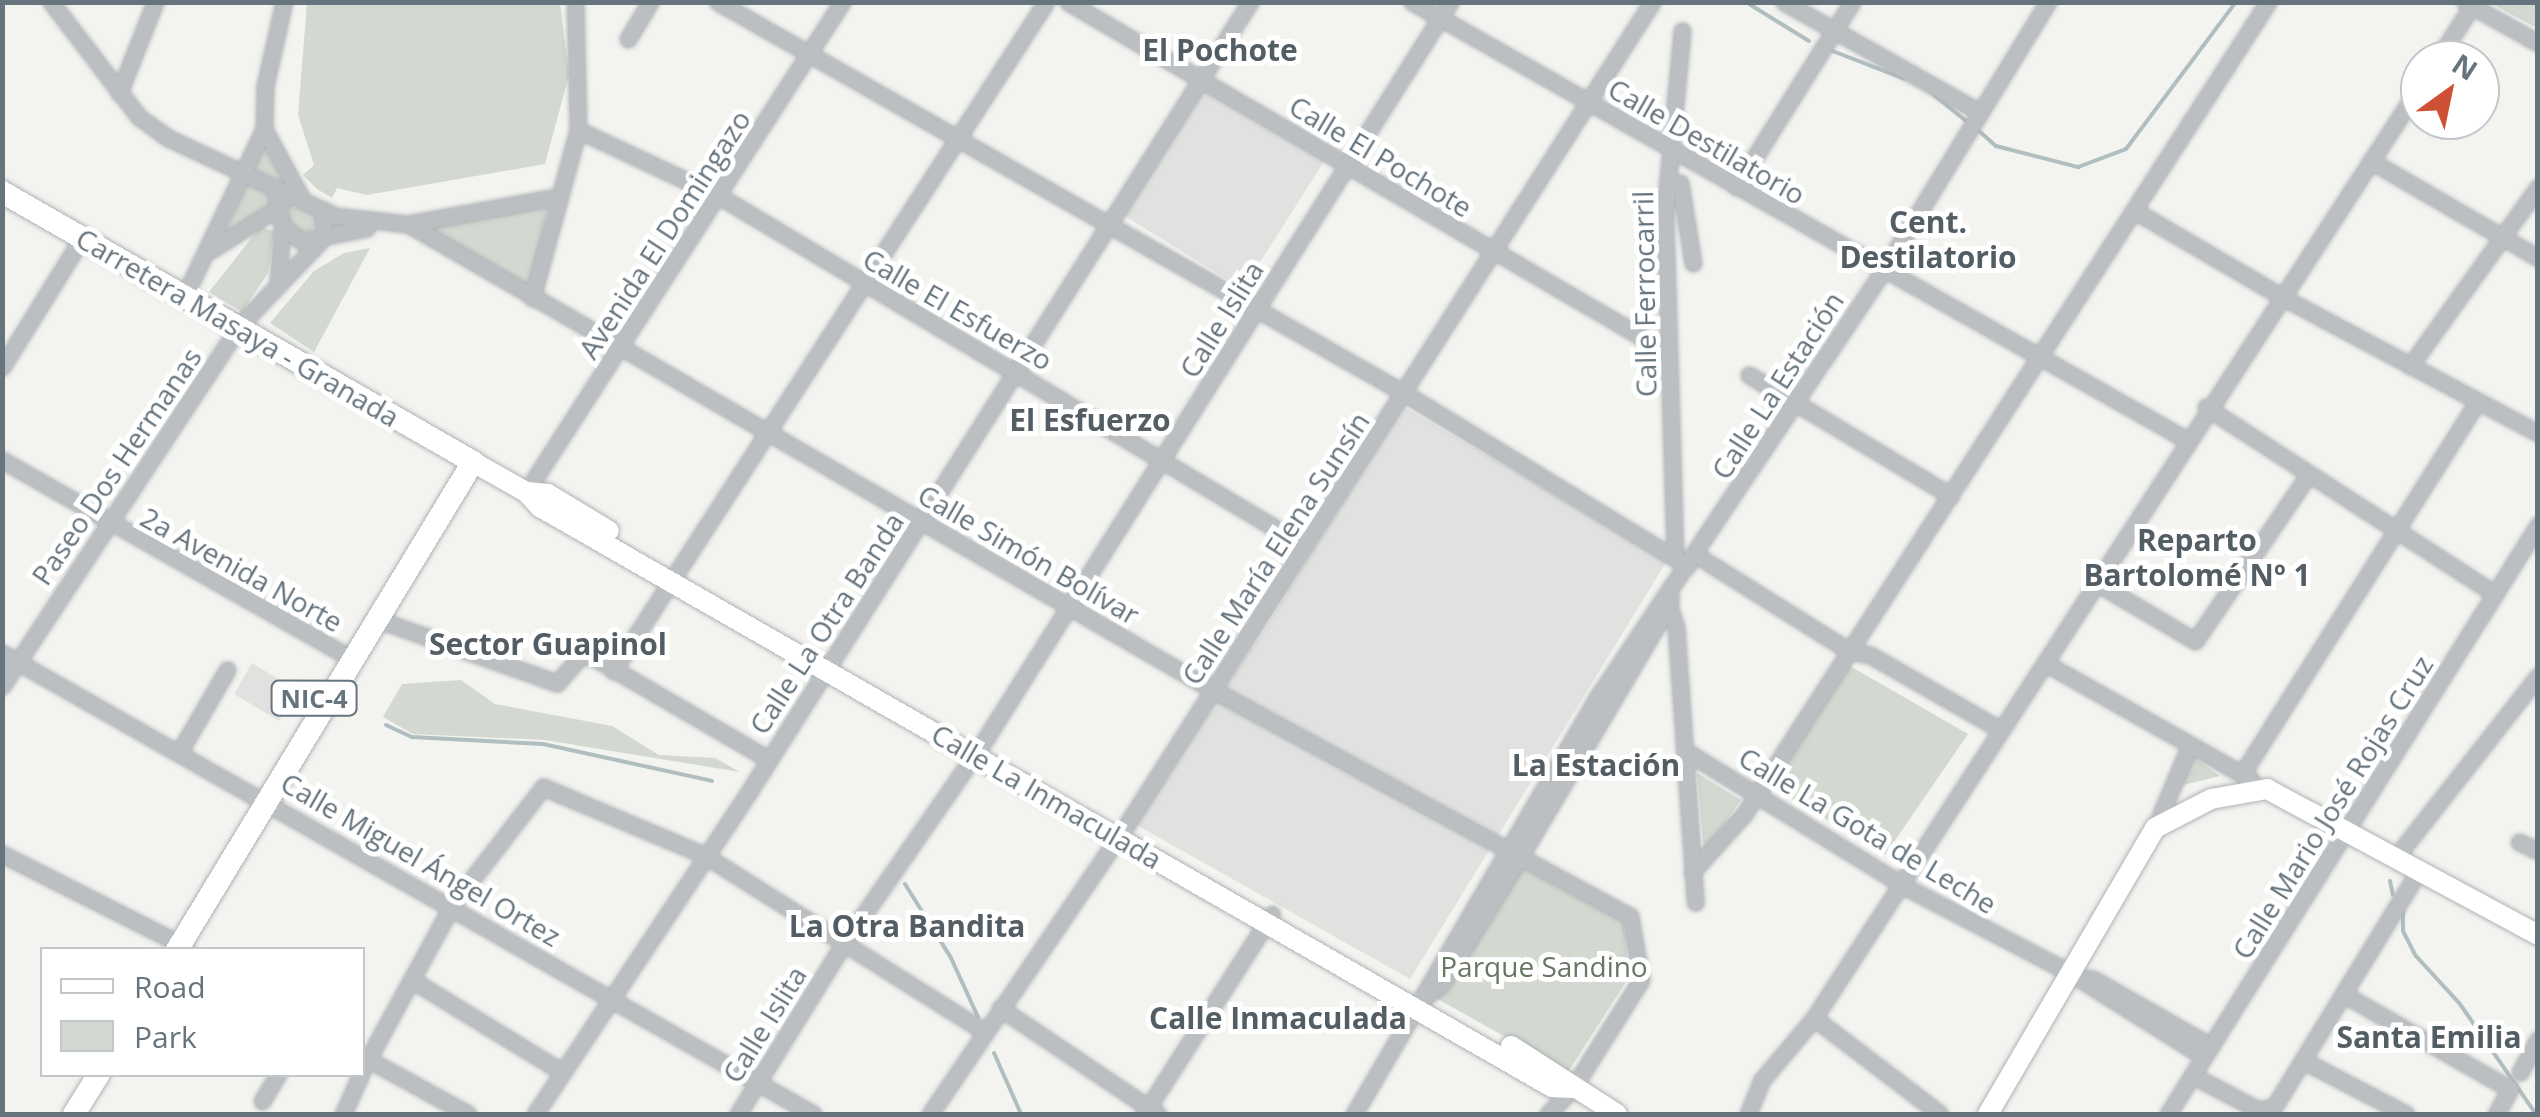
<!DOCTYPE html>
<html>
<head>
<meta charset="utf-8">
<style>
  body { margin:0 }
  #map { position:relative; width:2540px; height:1117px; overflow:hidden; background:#f3f3f0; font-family:"Open Sans",sans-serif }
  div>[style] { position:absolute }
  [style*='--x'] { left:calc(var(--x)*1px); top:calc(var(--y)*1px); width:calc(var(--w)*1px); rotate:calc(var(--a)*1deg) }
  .built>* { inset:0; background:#e1e2e0 }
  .green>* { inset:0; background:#d3d8d0 }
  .round { border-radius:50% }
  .stream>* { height:4px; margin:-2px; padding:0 2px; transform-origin:2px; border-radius:2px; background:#b1bec0 }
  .roads { filter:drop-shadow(0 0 2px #afb3b6) drop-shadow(0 0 2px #afb3b6) }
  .minor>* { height:15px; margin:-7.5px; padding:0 7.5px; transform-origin:7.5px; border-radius:7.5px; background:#bbbfc2 }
  .major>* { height:20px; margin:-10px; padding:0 10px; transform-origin:10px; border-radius:10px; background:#fff }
  .highway>* { height:22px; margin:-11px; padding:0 11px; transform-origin:11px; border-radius:11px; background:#fff }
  span { translate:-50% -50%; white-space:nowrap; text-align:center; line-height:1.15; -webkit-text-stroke:10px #fff; paint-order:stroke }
  .shield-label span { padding:2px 8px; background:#fff; border:2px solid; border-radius:8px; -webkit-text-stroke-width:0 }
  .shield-label { font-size:25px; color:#66747e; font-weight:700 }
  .street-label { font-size:28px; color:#66747e }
  .park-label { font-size:28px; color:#687664 }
  .neighbourhood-label { font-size:30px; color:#535d64; font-weight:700 }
  .frame { position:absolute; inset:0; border:5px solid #66747e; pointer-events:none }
  .legend { position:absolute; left:40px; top:947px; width:325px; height:130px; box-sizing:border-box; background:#fff; border:2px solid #c2c7cb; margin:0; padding:12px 18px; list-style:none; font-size:30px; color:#66747e }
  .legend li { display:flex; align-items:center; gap:20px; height:50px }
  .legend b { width:50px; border:2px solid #c2c7cb }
  .north { position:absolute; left:2400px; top:40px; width:100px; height:100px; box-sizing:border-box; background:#fff; border:2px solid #c2c7cb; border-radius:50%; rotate:33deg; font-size:28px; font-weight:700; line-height:40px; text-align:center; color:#66747e }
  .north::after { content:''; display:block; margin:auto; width:35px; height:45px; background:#cf5135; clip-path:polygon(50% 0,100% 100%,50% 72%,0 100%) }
</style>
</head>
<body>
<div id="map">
  <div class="built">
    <div style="clip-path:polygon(1205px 86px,1325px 160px,1243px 289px,1123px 215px)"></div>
    <div style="clip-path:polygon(1402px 406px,1667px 561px,1410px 979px,1133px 823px,1271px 620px)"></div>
    <div style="clip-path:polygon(252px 663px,298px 691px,279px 721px,234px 694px)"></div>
  </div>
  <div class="green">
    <div style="clip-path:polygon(307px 3px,560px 3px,569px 75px,545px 164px,367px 195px,337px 188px,332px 198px,317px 189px,303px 175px,314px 165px,298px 115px)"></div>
    <div style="clip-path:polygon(2490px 3px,2537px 3px,2537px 28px)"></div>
    <div style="clip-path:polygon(260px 141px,287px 182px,285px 185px,251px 172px)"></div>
    <div style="clip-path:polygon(247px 182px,271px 194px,270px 208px,225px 234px)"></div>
    <div class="round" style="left:288px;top:206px;width:28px;height:28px"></div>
    <div style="clip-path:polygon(547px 208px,531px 295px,408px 224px)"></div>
    <div style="clip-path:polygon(260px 227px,274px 231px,268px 273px,242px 312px,209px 292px)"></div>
    <div style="clip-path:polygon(370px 248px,314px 352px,270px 323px,314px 271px,344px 253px)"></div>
    <div style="clip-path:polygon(1843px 662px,1968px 734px,1885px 855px,1768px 784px)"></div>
    <div style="clip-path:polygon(461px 680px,495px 704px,612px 726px,659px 755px,715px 758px,740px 772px,545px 740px,413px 734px,383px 717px,402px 684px)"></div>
    <div style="clip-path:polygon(2189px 754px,2220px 776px,2175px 787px)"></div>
    <div style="clip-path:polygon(1697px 773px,1741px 800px,1704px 852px)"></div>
    <div style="clip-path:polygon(1516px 863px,1623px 918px,1629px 977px,1568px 1072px,1436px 998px)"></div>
  </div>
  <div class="stream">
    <div style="--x:1746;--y:2;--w:74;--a:31.8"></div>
    <div style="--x:1830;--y:50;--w:80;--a:21.1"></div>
    <div style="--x:1935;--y:96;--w:45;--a:38.7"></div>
    <div style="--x:1978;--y:130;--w:24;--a:42"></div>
    <div style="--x:1996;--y:146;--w:85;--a:14.4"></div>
    <div style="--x:2078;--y:167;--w:51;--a:-20.6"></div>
    <div style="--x:2126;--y:149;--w:184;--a:-53.2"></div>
    <div style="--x:386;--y:725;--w:29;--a:25"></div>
    <div style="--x:412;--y:737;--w:131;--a:3.1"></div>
    <div style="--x:543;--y:744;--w:173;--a:12.3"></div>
    <div style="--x:2390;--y:881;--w:14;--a:78"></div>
    <div style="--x:905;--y:884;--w:87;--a:58.1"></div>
    <div style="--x:951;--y:958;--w:65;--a:65.4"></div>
    <div style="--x:2403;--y:910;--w:21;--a:90"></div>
    <div style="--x:2403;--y:931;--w:28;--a:63"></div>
    <div style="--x:2416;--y:956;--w:65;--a:47.5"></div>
    <div style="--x:2460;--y:1004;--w:134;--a:55.4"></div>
    <div style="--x:994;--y:1053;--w:67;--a:66.1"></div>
  </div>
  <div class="roads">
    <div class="minor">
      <div style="--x:51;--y:2;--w:145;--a:52.6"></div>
      <div style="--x:139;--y:117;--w:36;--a:36"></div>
      <div style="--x:168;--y:138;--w:184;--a:25"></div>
      <div style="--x:335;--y:216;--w:73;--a:6.3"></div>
      <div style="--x:408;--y:224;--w:150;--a:-10.3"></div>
      <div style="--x:718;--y:2;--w:790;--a:29.68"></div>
      <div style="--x:1404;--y:393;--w:332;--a:31.4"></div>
      <div style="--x:1068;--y:2;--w:696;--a:30.29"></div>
      <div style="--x:1412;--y:2;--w:888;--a:29.48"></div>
      <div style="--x:1784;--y:2;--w:224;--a:29.4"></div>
      <div style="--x:2465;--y:2;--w:84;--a:29.3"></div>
      <div style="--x:628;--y:39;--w:43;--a:-59.3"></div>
      <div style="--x:2437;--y:60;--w:64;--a:-57.1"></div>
      <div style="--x:119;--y:93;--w:98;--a:-68.4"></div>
      <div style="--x:264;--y:129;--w:80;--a:61.5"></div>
      <div style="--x:578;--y:130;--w:156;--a:25.1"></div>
      <div style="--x:719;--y:196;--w:683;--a:30.85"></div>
      <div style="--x:2371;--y:161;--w:193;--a:30.1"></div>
      <div style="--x:1680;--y:183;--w:81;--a:80.8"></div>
      <div style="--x:274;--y:187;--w:40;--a:78"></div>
      <div style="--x:282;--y:226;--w:24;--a:38"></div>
      <div style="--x:301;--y:241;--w:67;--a:-11.1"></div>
      <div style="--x:1736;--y:187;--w:218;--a:-57.9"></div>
      <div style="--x:2135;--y:211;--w:170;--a:30.3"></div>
      <div style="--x:2282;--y:297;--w:290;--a:28"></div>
      <div style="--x:408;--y:224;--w:930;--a:30.07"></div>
      <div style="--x:1213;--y:690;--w:474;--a:28.5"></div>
      <div style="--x:1630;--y:916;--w:65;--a:80.2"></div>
      <div style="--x:1641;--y:980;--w:128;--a:122.2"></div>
      <div style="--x:1573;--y:1088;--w:36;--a:134"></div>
      <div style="--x:211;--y:250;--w:86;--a:-32.2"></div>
      <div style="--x:278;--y:281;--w:55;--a:-85.8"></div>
      <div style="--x:185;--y:295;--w:184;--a:-64.6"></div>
      <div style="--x:264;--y:129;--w:43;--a:-88.7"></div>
      <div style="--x:265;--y:86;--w:86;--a:-77.3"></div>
      <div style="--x:532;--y:298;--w:174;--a:-74.7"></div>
      <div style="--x:578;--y:130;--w:128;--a:-91.3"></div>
      <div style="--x:2410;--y:366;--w:220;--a:-54.4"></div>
      <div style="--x:2;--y:367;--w:152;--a:-58.2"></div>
      <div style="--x:1749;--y:375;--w:235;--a:30.9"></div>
      <div style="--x:2206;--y:407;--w:343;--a:32.9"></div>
      <div style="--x:2;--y:460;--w:405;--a:29.6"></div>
      <div style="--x:526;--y:492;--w:583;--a:-57.18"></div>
      <div style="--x:1696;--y:555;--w:181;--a:32.1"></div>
      <div style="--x:1849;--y:651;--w:21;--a:11"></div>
      <div style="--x:1870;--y:655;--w:151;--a:29.8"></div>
      <div style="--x:1675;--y:557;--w:346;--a:-91.7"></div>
      <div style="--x:1665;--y:211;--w:181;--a:-84.6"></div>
      <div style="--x:2095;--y:582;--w:116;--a:30.5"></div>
      <div style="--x:2195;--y:641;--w:202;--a:-55.7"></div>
      <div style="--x:1668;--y:603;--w:25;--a:72"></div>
      <div style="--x:1676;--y:627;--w:276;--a:86"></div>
      <div style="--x:379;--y:620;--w:189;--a:19.5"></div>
      <div style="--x:557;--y:683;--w:35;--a:-49"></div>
      <div style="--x:580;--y:657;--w:11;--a:-5"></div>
      <div style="--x:591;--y:656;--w:205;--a:30.2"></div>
      <div style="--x:2;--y:653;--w:933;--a:29.62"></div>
      <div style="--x:2045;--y:663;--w:236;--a:29.4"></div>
      <div style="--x:613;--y:671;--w:797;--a:-57.09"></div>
      <div style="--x:2;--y:686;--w:431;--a:-56.6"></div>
      <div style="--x:239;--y:326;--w:120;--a:-46.3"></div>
      <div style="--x:322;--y:239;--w:29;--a:-86"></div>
      <div style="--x:180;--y:751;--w:94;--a:-59.9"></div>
      <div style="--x:1687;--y:752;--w:253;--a:31.7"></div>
      <div style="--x:1902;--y:885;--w:190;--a:27.6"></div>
      <div style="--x:2070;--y:973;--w:158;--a:32.1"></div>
      <div style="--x:2242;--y:774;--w:441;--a:-57.7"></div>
      <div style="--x:2155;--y:828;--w:88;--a:-67.2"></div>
      <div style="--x:2519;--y:842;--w:21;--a:25"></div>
      <div style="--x:2;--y:854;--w:206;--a:26.8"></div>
      <div style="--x:2396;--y:857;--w:230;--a:-51.9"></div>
      <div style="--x:1692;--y:872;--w:79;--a:-48.1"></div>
      <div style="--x:1745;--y:813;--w:965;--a:-57.18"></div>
      <div style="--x:2078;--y:978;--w:15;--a:4"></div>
      <div style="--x:2093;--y:979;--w:136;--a:29.6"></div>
      <div style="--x:412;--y:980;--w:176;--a:31.5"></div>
      <div style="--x:1428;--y:995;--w:16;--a:-38"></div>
      <div style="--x:1441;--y:985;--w:148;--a:-58.2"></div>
      <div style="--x:1519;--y:859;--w:296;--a:-59.4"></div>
      <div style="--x:1670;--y:604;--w:15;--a:-90"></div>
      <div style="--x:2345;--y:995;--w:190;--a:29.7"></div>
      <div style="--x:2510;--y:1089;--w:29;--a:119"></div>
      <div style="--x:1000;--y:1008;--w:190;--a:33.9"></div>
      <div style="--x:1814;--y:1018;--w:158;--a:37.3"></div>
      <div style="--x:362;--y:1056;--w:121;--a:28.7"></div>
      <div style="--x:2304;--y:1061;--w:115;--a:27.5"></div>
      <div style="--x:362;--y:1070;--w:189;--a:-61.3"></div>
      <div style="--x:453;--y:904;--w:148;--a:-52.4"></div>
      <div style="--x:543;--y:787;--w:175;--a:22.9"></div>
      <div style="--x:704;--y:855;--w:331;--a:32.2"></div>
      <div style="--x:2520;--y:1072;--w:37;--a:-61"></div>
      <div style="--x:2192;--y:1075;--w:75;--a:27.9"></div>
      <div style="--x:2258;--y:1110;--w:16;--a:-11"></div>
      <div style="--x:2274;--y:1107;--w:278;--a:-58.5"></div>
      <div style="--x:262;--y:1101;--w:31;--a:-59"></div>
      <div style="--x:343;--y:1114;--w:44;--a:-65.8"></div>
      <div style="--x:535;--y:1114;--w:392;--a:-56.4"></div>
      <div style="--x:752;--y:787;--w:930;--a:-57.61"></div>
      <div style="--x:738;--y:1114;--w:205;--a:-58.2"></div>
      <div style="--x:846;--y:940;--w:236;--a:-55.2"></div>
      <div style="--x:981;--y:746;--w:879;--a:-57.77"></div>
      <div style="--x:930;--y:1114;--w:345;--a:-55.8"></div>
      <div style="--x:1124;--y:829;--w:981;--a:-57.44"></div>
      <div style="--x:1144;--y:1114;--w:237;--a:-57.4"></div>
      <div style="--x:1354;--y:1114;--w:482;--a:-59.7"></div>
      <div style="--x:1597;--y:698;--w:514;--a:-56.19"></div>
      <div style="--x:1883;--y:271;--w:316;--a:-58.5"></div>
      <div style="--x:1748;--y:1114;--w:35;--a:-68"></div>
      <div style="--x:1761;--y:1081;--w:82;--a:-49.9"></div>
      <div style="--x:1814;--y:1018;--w:1112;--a:-56.97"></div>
      <div style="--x:2168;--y:1114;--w:696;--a:-57.86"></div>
    </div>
    <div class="major">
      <div style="--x:473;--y:462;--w:61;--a:29.5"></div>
      <div style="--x:526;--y:492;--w:21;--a:47"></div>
      <div style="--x:540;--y:507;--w:1166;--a:29.82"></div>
      <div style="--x:1552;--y:1087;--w:21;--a:3"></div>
      <div style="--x:526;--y:492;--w:22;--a:5"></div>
      <div style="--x:548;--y:494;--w:71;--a:31.2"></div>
      <div style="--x:1511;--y:1046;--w:126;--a:32.7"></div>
      <div style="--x:1988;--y:1114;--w:331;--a:-59.7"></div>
      <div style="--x:2155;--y:828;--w:63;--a:-27.4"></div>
      <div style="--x:2211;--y:799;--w:57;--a:-10.1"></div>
      <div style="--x:2267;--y:789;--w:308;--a:28.3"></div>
    </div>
    <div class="highway">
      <div style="--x:2;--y:192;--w:543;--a:29.82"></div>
      <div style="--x:473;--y:462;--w:571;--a:121.24"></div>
      <div style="--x:74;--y:1114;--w:47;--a:-58"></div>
    </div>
  </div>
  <div class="shield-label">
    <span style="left:314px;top:698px">NIC-4</span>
  </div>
  <div class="street-label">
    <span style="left:1707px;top:141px;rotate:30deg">Calle Destilatorio</span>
    <span style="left:1381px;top:156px;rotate:31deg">Calle El Pochote</span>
    <span style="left:664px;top:234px;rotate:-57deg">Avenida El Domingazo</span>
    <span style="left:1644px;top:294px;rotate:-91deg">Calle Ferrocarril</span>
    <span style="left:958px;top:309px;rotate:30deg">Calle El Esfuerzo</span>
    <span style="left:1221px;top:319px;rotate:-58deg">Calle Islita</span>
    <span style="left:238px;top:327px;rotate:30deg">Carretera Masaya - Granada</span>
    <span style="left:1777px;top:385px;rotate:-57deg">Calle La Estación</span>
    <span style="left:116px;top:466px;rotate:-56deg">Paseo Dos Hermanas</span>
    <span style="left:1275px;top:548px;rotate:-57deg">Calle María Elena Sunsín</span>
    <span style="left:1029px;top:554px;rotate:30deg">Calle Simón Bolívar</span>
    <span style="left:242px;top:569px;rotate:29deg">2a Avenida Norte</span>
    <span style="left:826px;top:623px;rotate:-57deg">Calle La Otra Banda</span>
    <span style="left:1047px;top:796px;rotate:30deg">Calle La Inmaculada</span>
    <span style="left:2332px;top:807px;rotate:-58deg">Calle Mario José Rojas Cruz</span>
    <span style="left:1868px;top:830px;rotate:31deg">Calle La Gota de Leche</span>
    <span style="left:421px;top:859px;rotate:30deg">Calle Miguel Ángel Ortez</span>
    <span style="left:764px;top:1024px;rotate:-58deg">Calle Islita</span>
  </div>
  <div class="park-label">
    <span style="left:1544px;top:966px">Parque Sandino</span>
  </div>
  <div class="neighbourhood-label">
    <span style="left:1220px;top:50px">El Pochote</span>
    <span style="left:1928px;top:239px">Cent.<br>Destilatorio</span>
    <span style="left:1090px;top:420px">El Esfuerzo</span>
    <span style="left:2197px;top:557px">Reparto<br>Bartolomé Nº 1</span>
    <span style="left:548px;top:644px">Sector Guapinol</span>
    <span style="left:1596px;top:765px">La Estación</span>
    <span style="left:907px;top:926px">La Otra Bandita</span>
    <span style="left:1278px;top:1018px">Calle Inmaculada</span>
    <span style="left:2429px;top:1037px">Santa Emilia</span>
  </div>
  <div class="frame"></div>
  <ul class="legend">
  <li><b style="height:12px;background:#fff"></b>Road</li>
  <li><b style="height:28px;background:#d3d8d0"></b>Park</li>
  </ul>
  <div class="north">N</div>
</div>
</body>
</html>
